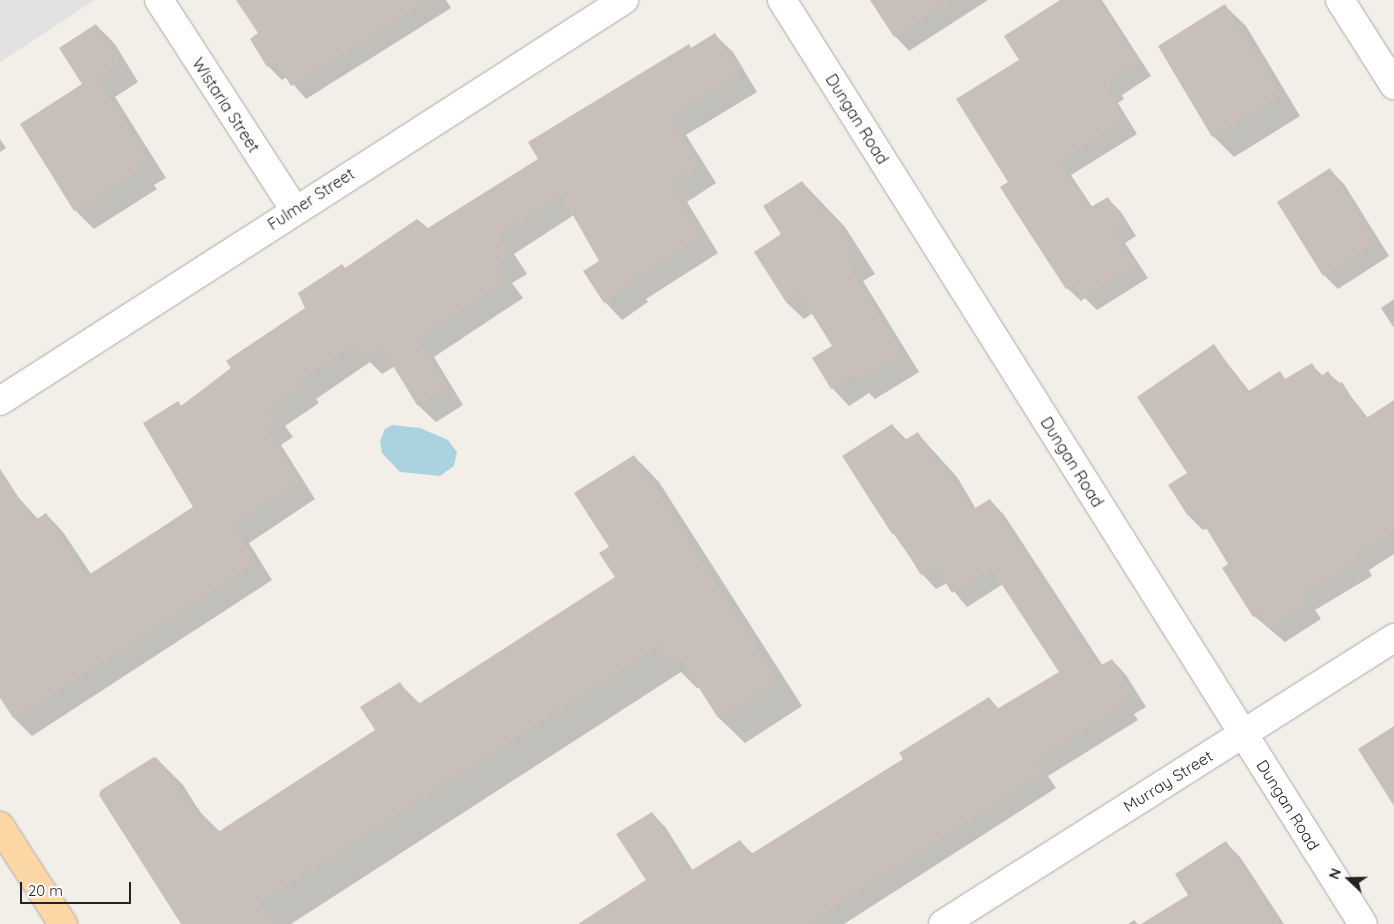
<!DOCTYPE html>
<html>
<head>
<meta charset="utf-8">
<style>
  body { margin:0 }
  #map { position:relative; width:1394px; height:924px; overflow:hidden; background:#f2efe9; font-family:Quicksand,sans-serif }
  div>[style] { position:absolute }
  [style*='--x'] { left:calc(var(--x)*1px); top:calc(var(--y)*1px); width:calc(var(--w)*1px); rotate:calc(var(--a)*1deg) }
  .parking>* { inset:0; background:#e2e2e2 }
  .water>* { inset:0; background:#aad3df }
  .shadow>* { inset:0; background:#0003 }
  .building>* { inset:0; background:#c7bfb8 }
  .roads { filter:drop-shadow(0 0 1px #a9a9a9) drop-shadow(0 0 1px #a9a9a9) }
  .minor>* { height:28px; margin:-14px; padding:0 14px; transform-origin:14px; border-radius:14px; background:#fff }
  .primary>* { height:28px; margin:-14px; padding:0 14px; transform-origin:14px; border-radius:14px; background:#fcd6a4 }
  span { translate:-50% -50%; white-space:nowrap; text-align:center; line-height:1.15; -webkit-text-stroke:4px #fff; paint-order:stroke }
  .street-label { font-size:16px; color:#222 }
  .north { position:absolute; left:1324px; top:854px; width:50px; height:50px; -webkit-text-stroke:4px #fff; paint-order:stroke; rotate:291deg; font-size:14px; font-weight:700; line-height:20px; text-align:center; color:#222 }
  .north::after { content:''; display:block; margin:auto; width:18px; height:22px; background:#222; clip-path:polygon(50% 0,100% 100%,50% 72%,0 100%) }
  .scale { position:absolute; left:20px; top:882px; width:111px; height:22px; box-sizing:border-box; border:2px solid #222; border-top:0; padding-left:6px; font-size:15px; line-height:18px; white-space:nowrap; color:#222; -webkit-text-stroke:4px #fff; paint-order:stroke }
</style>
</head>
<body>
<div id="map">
  <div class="parking">
    <div style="clip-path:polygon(0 0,95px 0,0 62px)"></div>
  </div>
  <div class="water">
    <div style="clip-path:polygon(392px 425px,420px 428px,448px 440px,457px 452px,454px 466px,440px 476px,400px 472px,382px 453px,380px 441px,385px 429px)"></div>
  </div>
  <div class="shadow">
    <div style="clip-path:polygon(246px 0,446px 0,451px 8px,306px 99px,287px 77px,282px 80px,268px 66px,251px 39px,259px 34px)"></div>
    <div style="clip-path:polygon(871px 0,988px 0,909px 51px,895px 36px)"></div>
    <div style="clip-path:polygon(1063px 0,1102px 0,1151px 76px,1122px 95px,1124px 99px,1118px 103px,1137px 134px,1071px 175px,1093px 208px,1107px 198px,1121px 212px,1136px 236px,1125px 243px,1148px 278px,1097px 310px,1085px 298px,1081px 301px,1067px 288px,1010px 182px,1020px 60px)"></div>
    <div style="clip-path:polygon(1225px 6px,1246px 26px,1300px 116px,1234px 157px,1213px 136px,1159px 46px)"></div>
    <div style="clip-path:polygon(96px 25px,115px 44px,138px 82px,115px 97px,166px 178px,154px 185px,157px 189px,94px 229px,75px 210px,83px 85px)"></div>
    <div style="clip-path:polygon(715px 35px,733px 52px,757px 92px,686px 135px,716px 183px,687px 202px,718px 253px,646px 299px,648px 302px,622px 320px,605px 302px,601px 261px,574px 215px,514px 254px,527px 274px,512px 283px,523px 298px,434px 357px,463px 405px,436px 422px,418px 405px,395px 366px,382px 374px,370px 362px,316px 399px,319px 403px,285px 426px,293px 437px,281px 445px,315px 499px,249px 543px,272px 580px,32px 736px,15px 719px,0 696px,0 509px,18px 497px,38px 519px,46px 514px,63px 532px,91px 574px,195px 507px,178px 402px,182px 407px,306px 308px,345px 269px,428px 230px,540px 160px,689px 46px,692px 49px)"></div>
    <div style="clip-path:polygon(0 139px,6px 148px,0 152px)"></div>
    <div style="clip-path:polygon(1330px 170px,1344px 184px,1389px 256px,1338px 289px,1324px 275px)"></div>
    <div style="clip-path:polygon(802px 182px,845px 227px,875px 274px,863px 281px,919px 372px,875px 399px,869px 393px,849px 406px,832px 388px,834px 346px,813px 313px,804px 319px,786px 302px,783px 235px)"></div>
    <div style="clip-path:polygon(1394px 299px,1394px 328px,1381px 308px)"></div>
    <div style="clip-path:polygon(1214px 346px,1250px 392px,1280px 373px,1286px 380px,1311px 364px,1323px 376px,1328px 373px,1341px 384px,1368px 418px,1394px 401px,1394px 554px,1369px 570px,1372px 576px,1315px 610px,1321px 619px,1285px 642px,1254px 616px,1224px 568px,1230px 565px,1208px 528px,1203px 530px,1189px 516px,1189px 473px)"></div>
    <div style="clip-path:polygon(892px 425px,907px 440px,918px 434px,957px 477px,976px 509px,990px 500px,1004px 515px,1103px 666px,1112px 660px,1126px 675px,1146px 707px,1134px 714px,1138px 720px,1048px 776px,1056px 788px,844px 924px,604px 924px,647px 881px,652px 813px,666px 828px,693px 871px,740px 841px,753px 854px,905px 759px,989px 698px,999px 709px,1060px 672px,1003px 584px,967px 607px,947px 583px,936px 589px,922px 574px,893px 533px)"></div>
    <div style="clip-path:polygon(634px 456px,659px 482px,802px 706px,745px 743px,719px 718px,700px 687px,697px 688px,681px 672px,291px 924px,183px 924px,157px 759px,183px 785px,200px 812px,220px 832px,377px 731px,400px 684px,420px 704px,617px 577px,611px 548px)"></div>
    <div style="clip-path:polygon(1226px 843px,1240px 857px,1284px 924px,1143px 924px,1190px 895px)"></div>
    <div style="clip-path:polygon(1134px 920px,1138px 924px,1128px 924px)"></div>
  </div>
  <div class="building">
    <div style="clip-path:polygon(236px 0,427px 0,291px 86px,276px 62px,267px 67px,250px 39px,258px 33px)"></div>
    <div style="clip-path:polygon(870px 0,952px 0,894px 37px)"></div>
    <div style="clip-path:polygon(1060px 0,1099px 0,1139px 62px,1109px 81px,1112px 86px,1106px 89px,1124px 120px,1059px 161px,1089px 208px,1108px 197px,1123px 222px,1113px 229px,1135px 265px,1083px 298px,1074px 284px,1066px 289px,1030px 234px,1000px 187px,1008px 182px,956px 99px,1019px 60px,1004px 36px)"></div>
    <div style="clip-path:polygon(1225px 4px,1281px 95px,1212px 137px,1158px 46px)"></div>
    <div style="clip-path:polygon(96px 24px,120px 62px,97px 78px,148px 159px,136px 166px,139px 170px,74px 211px,20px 124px,82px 84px,59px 48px)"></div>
    <div style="clip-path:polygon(715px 33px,740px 74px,670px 117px,700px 165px,670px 184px,702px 235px,630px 281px,632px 284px,604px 303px,583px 271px,599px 261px,561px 194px,498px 236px,510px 256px,496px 265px,506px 280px,417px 339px,447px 387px,417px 405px,381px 346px,364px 358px,354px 344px,299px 381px,303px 385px,269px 408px,276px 419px,265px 427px,299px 481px,232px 526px,256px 562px,14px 719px,0 698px,0 469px,34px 521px,46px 513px,87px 576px,193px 507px,143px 423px,178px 401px,181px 406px,231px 368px,226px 361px,305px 308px,298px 293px,342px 264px,345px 268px,417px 219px,428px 228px,538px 159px,528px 142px,689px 44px,691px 48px)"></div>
    <div style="clip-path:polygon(1330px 168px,1376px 242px,1323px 276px,1277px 202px)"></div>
    <div style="clip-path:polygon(802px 181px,822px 211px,827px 208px,858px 256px,846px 263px,903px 354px,856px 383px,852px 375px,831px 389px,812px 358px,832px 346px,799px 293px,786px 302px,754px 252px,781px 234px,763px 206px)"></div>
    <div style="clip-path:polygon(1214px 344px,1247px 392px,1280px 371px,1285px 379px,1312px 363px,1320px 377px,1328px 371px,1337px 385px,1342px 382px,1365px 419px,1394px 400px,1394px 531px,1355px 555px,1359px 561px,1302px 595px,1308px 604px,1269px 628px,1260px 613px,1253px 617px,1222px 568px,1228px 564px,1196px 511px,1188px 516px,1168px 485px,1187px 473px,1137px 397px)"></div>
    <div style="clip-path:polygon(892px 424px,903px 441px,918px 432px,938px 464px,942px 461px,972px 510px,990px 499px,1097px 663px,1100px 666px,1112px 659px,1132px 692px,1120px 699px,1124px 705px,1034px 761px,1042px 773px,807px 924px,578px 924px,646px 880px,616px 834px,652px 812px,689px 872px,740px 840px,751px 854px,903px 759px,899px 753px,989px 697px,997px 709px,1059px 672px,991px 568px,952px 593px,935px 566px,921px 575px,895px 533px,892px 534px,842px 456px)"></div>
    <div style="clip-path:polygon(634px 455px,777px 680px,718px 718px,680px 658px,671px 664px,659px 645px,259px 903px,273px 924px,181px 924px,99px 795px,101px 790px,154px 757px,157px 758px,192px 812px,198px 808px,215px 834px,375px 730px,360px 707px,400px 682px,415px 706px,615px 577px,599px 553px,609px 547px,574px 493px)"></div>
    <div style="clip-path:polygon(1394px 726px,1394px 806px,1358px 749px)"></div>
    <div style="clip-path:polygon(1226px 841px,1280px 924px,1141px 924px,1188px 895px,1175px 874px)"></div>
  </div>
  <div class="roads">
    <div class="minor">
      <div style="--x:159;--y:0;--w:249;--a:57.1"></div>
      <div style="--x:782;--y:0;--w:1091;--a:57.84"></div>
      <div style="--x:1340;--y:0;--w:101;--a:57.6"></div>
      <div style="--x:0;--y:401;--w:742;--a:-32.73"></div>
      <div style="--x:943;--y:924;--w:534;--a:-32.38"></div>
    </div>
    <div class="primary">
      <div style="--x:0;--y:826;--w:117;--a:57.3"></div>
    </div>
  </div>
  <div class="street-label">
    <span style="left:226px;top:105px;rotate:57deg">Wistaria Street</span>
    <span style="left:857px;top:119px;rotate:58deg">Dungan Road</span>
    <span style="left:311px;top:199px;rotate:-33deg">Fulmer Street</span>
    <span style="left:1072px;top:462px;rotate:58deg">Dungan Road</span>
    <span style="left:1168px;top:781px;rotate:-32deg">Murray Street</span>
    <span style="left:1288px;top:805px;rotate:58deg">Dungan Road</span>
  </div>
  <div class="north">N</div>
  <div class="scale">20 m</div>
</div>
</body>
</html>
